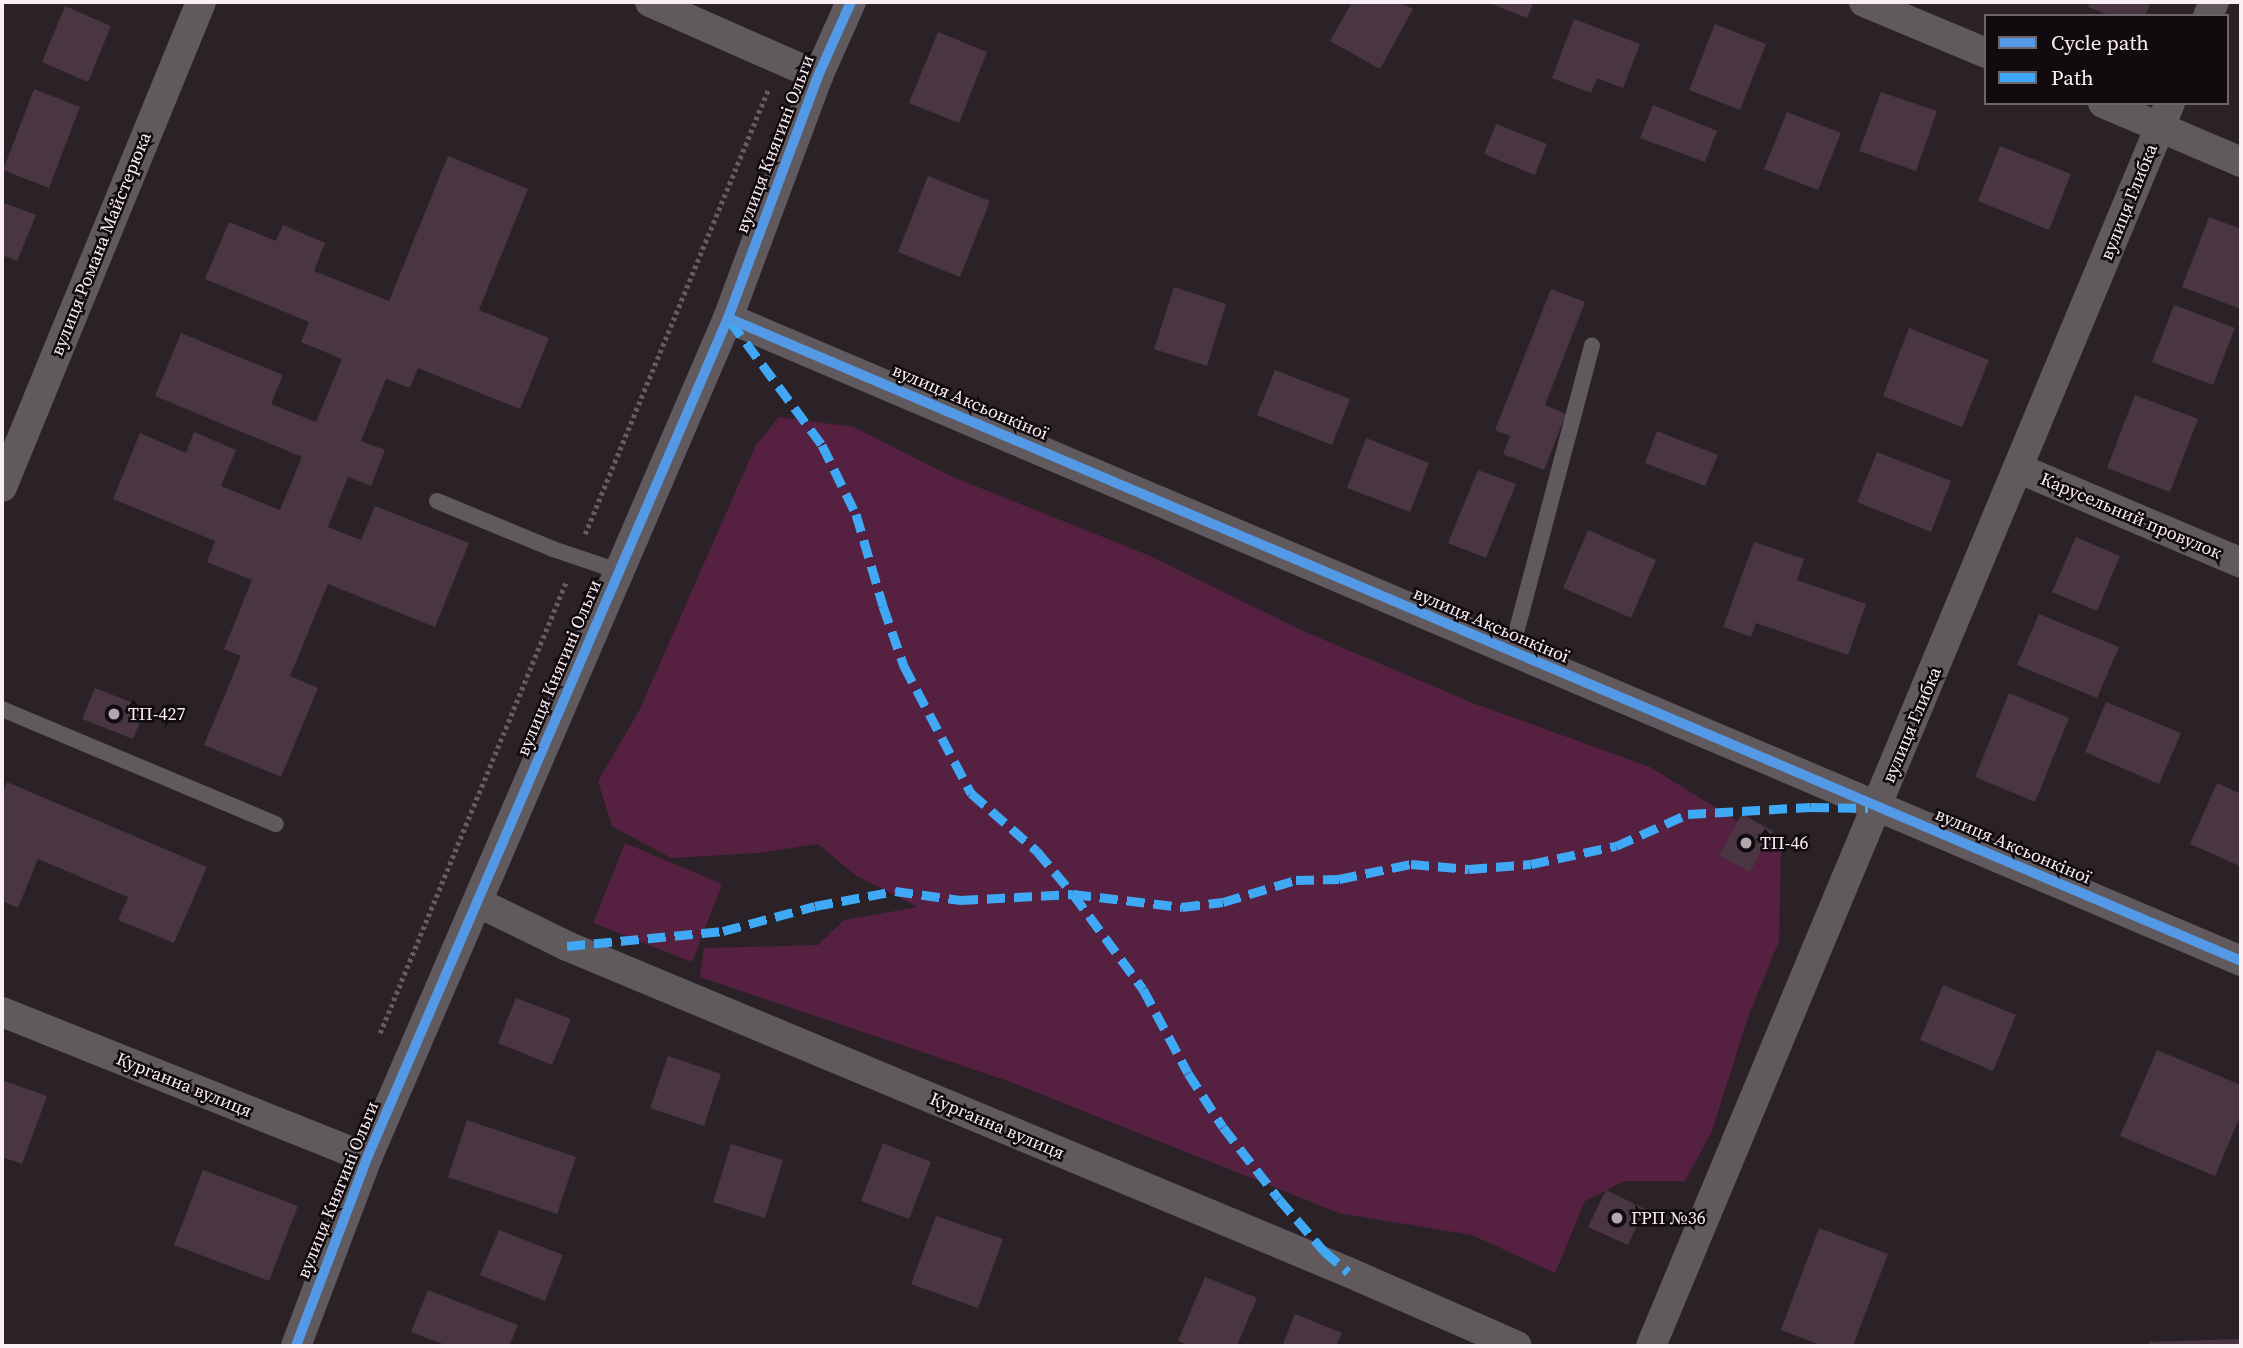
<!DOCTYPE html>
<html>
<head>
<meta charset="utf-8">
<style>
  body { margin:0 }
  #map { position:relative; width:2243px; height:1348px; overflow:hidden; background:#2a2226; font-family:"Source Serif 4",serif }
  div>[style] { position:absolute }
  [style*='--x'] { left:calc(var(--x)*1px); top:calc(var(--y)*1px); width:calc(var(--w)*1px); rotate:calc(var(--a)*1deg) }
  .green>* { inset:0; background:#562041 }
  .building>* { inset:0; background:#493641 }
  .path>* { height:4.5px; margin-top:-2.25px; transform-origin:0; background:repeating-linear-gradient(90deg,#645e61 0 3.5px,transparent 0 7px) }
  .service>* { height:16px; margin:-8px; padding:0 8px; transform-origin:8px; border-radius:8px; background:#60595d }
  .minor>* { height:30px; margin:-15px; padding:0 15px; transform-origin:15px; border-radius:15px; background:#60595d }
  .quiet>* { height:9px; margin-top:-4.5px; transform-origin:0; background:repeating-linear-gradient(90deg,#3fa9f5 0 18px,transparent 0 27px) }
  .cycleway>* { height:10px; margin:-5px; padding:0 5px; transform-origin:5px; border-radius:5px; background:#5399e6 }
  .dots>* { width:19px; height:19px; translate:-50% -50%; box-sizing:border-box; border:4px solid #110a0e; border-radius:50% }
  span { translate:-50% -50%; white-space:nowrap; text-align:center; line-height:1.15; -webkit-text-stroke:5px #110a0e; paint-order:stroke }
  .street-label { font-size:18px; color:#faeff5 }
  .poi-label { font-size:18px; color:#faeff5 }
  .left { translate:0 -50%; text-align:left }
  .frame { position:absolute; inset:0; border:4px solid #faeff5; pointer-events:none }
  .legend { position:absolute; left:1984px; top:14px; width:245px; height:91px; box-sizing:border-box; background:#110a0e; border:2px solid #6e666a; margin:0; padding:9px 12px; list-style:none; font-size:21px; color:#faeff5 }
  .legend li { display:flex; align-items:center; gap:14px; height:35px }
  .legend b { width:35px; border:2px solid #6e666a }
</style>
</head>
<body>
<div id="map">
  <div class="green">
    <div style="clip-path:polygon(779px 417px,854px 427px,948px 475px,1148px 555px,1301px 630px,1470px 702px,1650px 767px,1781px 848px,1779px 941px,1747px 1020px,1712px 1131px,1685px 1181px,1625px 1181px,1585px 1201px,1555px 1273px,1472px 1235px,1339px 1213px,1008px 1081px,700px 977px,704px 948px,818px 945px,844px 920px,918px 907px,855px 875px,818px 844px,758px 853px,671px 858px,612px 826px,598px 781px,640px 709px,756px 445px)"></div>
    <div style="clip-path:polygon(625px 843px,722px 884px,692px 962px,593px 923px)"></div>
  </div>
  <div class="building">
    <div style="clip-path:polygon(1352px 2px,1399px 2px,1413px 9px,1380px 69px,1330px 41px)"></div>
    <div style="clip-path:polygon(1487px 2px,1534px 2px,1527px 18px)"></div>
    <div style="clip-path:polygon(2090px 2px,2151px 2px,2145px 16px,2111px 16px,2088px 7px)"></div>
    <div style="clip-path:polygon(65px 6px,111px 26px,88px 82px,42px 62px)"></div>
    <div style="clip-path:polygon(1574px 19px,1640px 44px,1623px 88px,1597px 78px,1591px 93px,1552px 78px)"></div>
    <div style="clip-path:polygon(1715px 24px,1766px 44px,1740px 110px,1689px 90px)"></div>
    <div style="clip-path:polygon(938px 32px,987px 52px,959px 123px,909px 103px)"></div>
    <div style="clip-path:polygon(34px 89px,80px 107px,49px 188px,3px 170px)"></div>
    <div style="clip-path:polygon(1881px 92px,1937px 111px,1916px 171px,1859px 151px)"></div>
    <div style="clip-path:polygon(1653px 105px,1717px 131px,1705px 162px,1640px 138px)"></div>
    <div style="clip-path:polygon(1787px 112px,1841px 133px,1818px 190px,1764px 169px)"></div>
    <div style="clip-path:polygon(1496px 124px,1547px 144px,1535px 175px,1484px 154px)"></div>
    <div style="clip-path:polygon(2000px 146px,2071px 174px,2049px 230px,1978px 201px)"></div>
    <div style="clip-path:polygon(448px 156px,528px 189px,479px 310px,549px 338px,520px 409px,418px 368px,410px 388px,386px 379px,361px 441px,385px 450px,371px 486px,348px 477px,328px 527px,361px 540px,375px 506px,469px 543px,435px 627px,328px 584px,290px 676px,318px 688px,281px 777px,204px 745px,241px 656px,224px 649px,252px 580px,207px 562px,215px 541px,113px 499px,140px 433px,186px 453px,194px 432px,236px 450px,221px 486px,280px 510px,302px 457px,155px 396px,181px 333px,283px 375px,271px 404px,316px 422px,342px 359px,301px 342px,309px 322px,205px 279px,229px 222px,276px 241px,283px 225px,325px 243px,314px 271px,389px 301px)"></div>
    <div style="clip-path:polygon(928px 176px,990px 201px,960px 277px,898px 252px)"></div>
    <div style="clip-path:polygon(2px 202px,36px 215px,17px 261px,2px 255px)"></div>
    <div style="clip-path:polygon(2209px 217px,2241px 229px,2241px 309px,2182px 287px)"></div>
    <div style="clip-path:polygon(1174px 287px,1226px 304px,1207px 366px,1154px 349px)"></div>
    <div style="clip-path:polygon(1551px 289px,1585px 302px,1545px 405px,1566px 414px,1544px 470px,1503px 454px,1510px 436px,1495px 430px)"></div>
    <div style="clip-path:polygon(2174px 305px,2235px 328px,2213px 385px,2152px 362px)"></div>
    <div style="clip-path:polygon(1909px 328px,1989px 360px,1962px 427px,1883px 396px)"></div>
    <div style="clip-path:polygon(1275px 370px,1350px 399px,1332px 445px,1257px 415px)"></div>
    <div style="clip-path:polygon(2135px 395px,2198px 419px,2170px 492px,2107px 468px)"></div>
    <div style="clip-path:polygon(1657px 431px,1718px 455px,1705px 486px,1645px 463px)"></div>
    <div style="clip-path:polygon(1366px 438px,1429px 463px,1410px 512px,1347px 488px)"></div>
    <div style="clip-path:polygon(1877px 452px,1951px 481px,1931px 532px,1857px 502px)"></div>
    <div style="clip-path:polygon(1478px 470px,1516px 484px,1486px 558px,1448px 543px)"></div>
    <div style="clip-path:polygon(1588px 530px,1656px 560px,1631px 618px,1563px 588px)"></div>
    <div style="clip-path:polygon(2076px 537px,2120px 556px,2097px 611px,2052px 592px)"></div>
    <div style="clip-path:polygon(1754px 542px,1804px 559px,1797px 580px,1866px 604px,1848px 655px,1756px 623px,1751px 637px,1723px 627px)"></div>
    <div style="clip-path:polygon(2039px 614px,2119px 647px,2097px 698px,2017px 665px)"></div>
    <div style="clip-path:polygon(95px 688px,146px 708px,133px 739px,82px 719px)"></div>
    <div style="clip-path:polygon(2009px 693px,2069px 718px,2035px 802px,1975px 777px)"></div>
    <div style="clip-path:polygon(2106px 702px,2181px 733px,2159px 784px,2085px 752px)"></div>
    <div style="clip-path:polygon(7px 782px,207px 867px,174px 943px,118px 920px,128px 897px,38px 859px,18px 908px,2px 901px,2px 794px)"></div>
    <div style="clip-path:polygon(2217px 783px,2241px 794px,2240px 866px,2190px 844px)"></div>
    <div style="clip-path:polygon(1742px 814px,1773px 831px,1750px 872px,1719px 855px)"></div>
    <div style="clip-path:polygon(1943px 985px,2016px 1015px,1993px 1071px,1920px 1040px)"></div>
    <div style="clip-path:polygon(516px 998px,571px 1019px,552px 1065px,498px 1043px)"></div>
    <div style="clip-path:polygon(2157px 1050px,2241px 1085px,2241px 1114px,2215px 1176px,2120px 1136px)"></div>
    <div style="clip-path:polygon(668px 1056px,721px 1074px,704px 1126px,650px 1108px)"></div>
    <div style="clip-path:polygon(2px 1080px,47px 1096px,22px 1164px,2px 1157px)"></div>
    <div style="clip-path:polygon(467px 1120px,576px 1157px,557px 1214px,448px 1177px)"></div>
    <div style="clip-path:polygon(883px 1143px,931px 1162px,909px 1219px,861px 1201px)"></div>
    <div style="clip-path:polygon(731px 1144px,783px 1160px,765px 1218px,713px 1202px)"></div>
    <div style="clip-path:polygon(203px 1170px,298px 1206px,269px 1281px,174px 1245px)"></div>
    <div style="clip-path:polygon(1606px 1190px,1645px 1209px,1628px 1245px,1588px 1227px)"></div>
    <div style="clip-path:polygon(936px 1216px,1003px 1239px,978px 1308px,911px 1284px)"></div>
    <div style="clip-path:polygon(1819px 1228px,1888px 1254px,1853px 1346px,1823px 1346px,1781px 1330px)"></div>
    <div style="clip-path:polygon(499px 1230px,563px 1255px,545px 1301px,480px 1275px)"></div>
    <div style="clip-path:polygon(1205px 1277px,1257px 1298px,1237px 1346px,1191px 1346px,1178px 1341px)"></div>
    <div style="clip-path:polygon(428px 1290px,518px 1325px,509px 1346px,448px 1346px,411px 1332px)"></div>
    <div style="clip-path:polygon(1295px 1314px,1342px 1333px,1336px 1346px,1282px 1346px)"></div>
    <div style="clip-path:polygon(2241px 1339px,2241px 1346px,2149px 1346px,2149px 1342px)"></div>
  </div>
  <div class="path">
    <div style="--x:585;--y:534;--w:481;--a:-67.6"></div>
    <div style="--x:380;--y:1033;--w:489;--a:-67.6"></div>
  </div>
  <div class="service">
    <div style="--x:437;--y:501;--w:126;--a:22.5"></div>
    <div style="--x:553;--y:549;--w:69;--a:18.7"></div>
    <div style="--x:1511;--y:652;--w:317;--a:-75.2"></div>
    <div style="--x:2;--y:709;--w:297;--a:22.8"></div>
  </div>
  <div class="minor">
    <div style="--x:650;--y:2;--w:184;--a:23.8"></div>
    <div style="--x:1864;--y:2;--w:132;--a:22.7"></div>
    <div style="--x:2208;--y:16;--w:15;--a:-67"></div>
    <div style="--x:2103;--y:103;--w:150;--a:23.1"></div>
    <div style="--x:728;--y:318;--w:1644;--a:23.02"></div>
    <div style="--x:2020;--y:469;--w:240;--a:23"></div>
    <div style="--x:2;--y:487;--w:524;--a:-67.69"></div>
    <div style="--x:479;--y:903;--w:98;--a:26"></div>
    <div style="--x:567;--y:946;--w:846;--a:22.66"></div>
    <div style="--x:1348;--y:1272;--w:184;--a:23.6"></div>
    <div style="--x:2;--y:1012;--w:393;--a:21.8"></div>
    <div style="--x:296;--y:1346;--w:201;--a:-69.3"></div>
    <div style="--x:367;--y:1158;--w:914;--a:-66.74"></div>
    <div style="--x:728;--y:318;--w:258;--a:-69.6"></div>
    <div style="--x:818;--y:76;--w:81;--a:-66"></div>
    <div style="--x:1651;--y:1346;--w:1347;--a:-67.34"></div>
  </div>
  <div class="quiet">
    <div style="--x:730;--y:321;--w:154;--a:53.4"></div>
    <div style="--x:822;--y:445;--w:77;--a:63.8"></div>
    <div style="--x:856;--y:514;--w:96;--a:73.6"></div>
    <div style="--x:883;--y:606;--w:64;--a:70.7"></div>
    <div style="--x:904;--y:666;--w:144;--a:62.2"></div>
    <div style="--x:971;--y:793;--w:88;--a:41.3"></div>
    <div style="--x:1037;--y:851;--w:56;--a:50.1"></div>
    <div style="--x:1073;--y:894;--w:118;--a:53.6"></div>
    <div style="--x:1143;--y:989;--w:95;--a:61.8"></div>
    <div style="--x:1188;--y:1073;--w:64;--a:57.1"></div>
    <div style="--x:1223;--y:1127;--w:91;--a:52.1"></div>
    <div style="--x:1279;--y:1199;--w:69;--a:49.1"></div>
    <div style="--x:1324;--y:1251;--w:32;--a:41"></div>
    <div style="--x:567;--y:946;--w:157;--a:-5.5"></div>
    <div style="--x:723;--y:931;--w:95;--a:-15.2"></div>
    <div style="--x:815;--y:906;--w:81;--a:-10.6"></div>
    <div style="--x:895;--y:891;--w:66;--a:7.9"></div>
    <div style="--x:960;--y:900;--w:113;--a:-3"></div>
    <div style="--x:1073;--y:894;--w:110;--a:6.8"></div>
    <div style="--x:1182;--y:907;--w:41;--a:-7"></div>
    <div style="--x:1223;--y:902;--w:76;--a:-16.8"></div>
    <div style="--x:1296;--y:880;--w:43;--a:-1.3"></div>
    <div style="--x:1339;--y:879;--w:74;--a:-11.8"></div>
    <div style="--x:1411;--y:864;--w:58;--a:4.9"></div>
    <div style="--x:1469;--y:869;--w:62;--a:-4.6"></div>
    <div style="--x:1531;--y:864;--w:87;--a:-12"></div>
    <div style="--x:1616;--y:846;--w:79;--a:-24"></div>
    <div style="--x:1688;--y:814;--w:123;--a:-3.3"></div>
    <div style="--x:1811;--y:807;--w:57;--a:1"></div>
  </div>
  <div class="cycleway">
    <div style="--x:728;--y:318;--w:1644;--a:23.02"></div>
    <div style="--x:296;--y:1346;--w:201;--a:-69.3"></div>
    <div style="--x:367;--y:1158;--w:914;--a:-66.74"></div>
    <div style="--x:728;--y:318;--w:258;--a:-69.6"></div>
    <div style="--x:818;--y:76;--w:81;--a:-66"></div>
  </div>
  <div class="dots">
    <div style="left:114px;top:714px;background:#b1a7ad"></div>
    <div style="left:1746px;top:843px;background:#b1a7ad"></div>
    <div style="left:1617px;top:1218px;background:#b1a7ad"></div>
  </div>
  <div class="street-label">
    <span style="left:775px;top:144px;rotate:-69deg">вулиця Княгині Ольги</span>
    <span style="left:2129px;top:202px;rotate:-68deg">вулиця Глибка</span>
    <span style="left:101px;top:244px;rotate:-68deg">вулиця Романа Майстерюка</span>
    <span style="left:970px;top:402px;rotate:23deg">вулиця Аксьонкіної</span>
    <span style="left:2131px;top:516px;rotate:23deg">Карусельний провулок</span>
    <span style="left:1491px;top:625px;rotate:23deg">вулиця Аксьонкіної</span>
    <span style="left:559px;top:668px;rotate:-67deg">вулиця Княгині Ольги</span>
    <span style="left:1912px;top:725px;rotate:-67deg">вулиця Глибка</span>
    <span style="left:2013px;top:846px;rotate:23deg">вулиця Аксьонкіної</span>
    <span style="left:184px;top:1085px;rotate:22deg">Курганна вулиця</span>
    <span style="left:997px;top:1126px;rotate:23deg">Курганна вулиця</span>
    <span style="left:338px;top:1190px;rotate:-68deg">вулиця Княгині Ольги</span>
  </div>
  <div class="poi-label">
    <span class="left" style="left:128px;top:714px">ТП-427</span>
    <span class="left" style="left:1760px;top:843px">ТП-46</span>
    <span class="left" style="left:1631px;top:1218px">ГРП №36</span>
  </div>
  <div class="frame"></div>
  <ul class="legend">
  <li><b style="height:9px;background:#5399e6"></b>Cycle path</li>
  <li><b style="height:9px;background:#3fa9f5"></b>Path</li>
  </ul>
</div>
</body>
</html>
